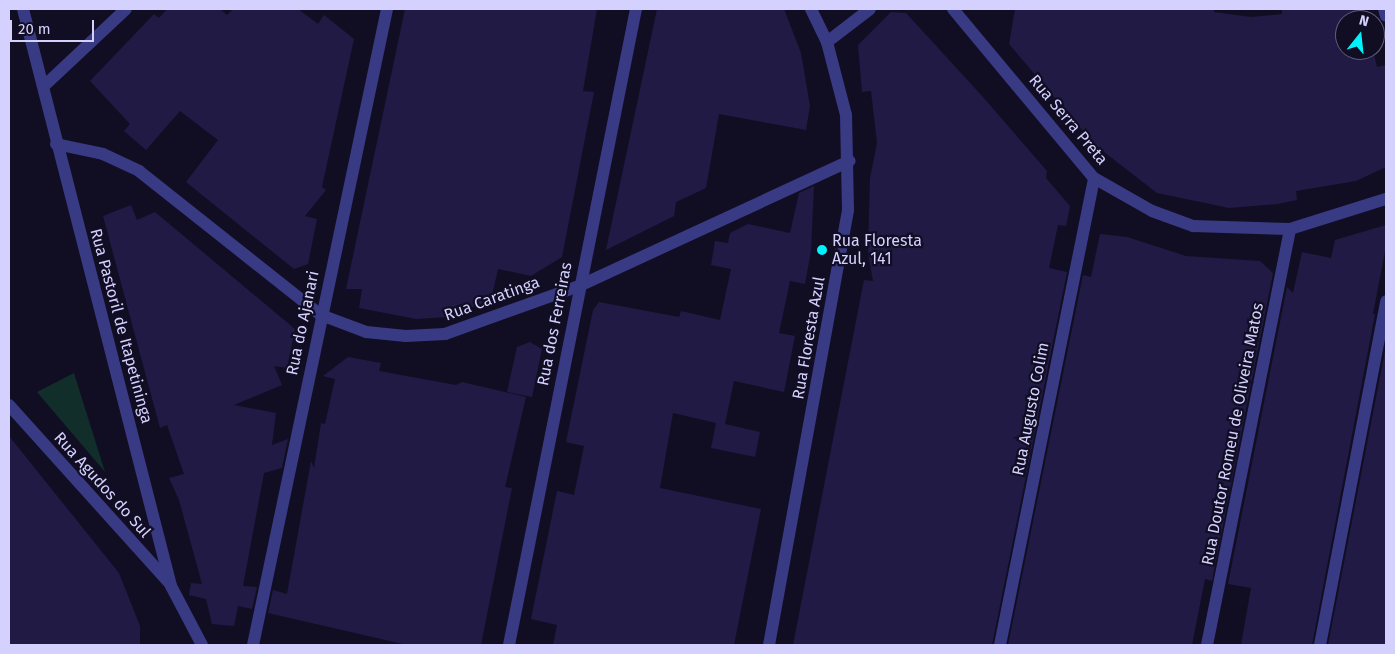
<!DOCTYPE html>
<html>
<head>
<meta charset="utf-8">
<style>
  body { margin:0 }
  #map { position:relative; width:1395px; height:654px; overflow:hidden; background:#110e24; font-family:"Fira Sans",sans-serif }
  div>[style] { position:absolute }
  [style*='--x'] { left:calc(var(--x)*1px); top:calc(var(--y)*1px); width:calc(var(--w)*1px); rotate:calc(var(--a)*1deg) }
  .green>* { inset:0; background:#112e2b }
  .building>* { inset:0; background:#201a45 }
  .minor>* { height:12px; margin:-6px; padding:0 6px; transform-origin:6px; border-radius:6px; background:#393a84 }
  .dots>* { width:14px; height:14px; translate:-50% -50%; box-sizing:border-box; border:2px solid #110e24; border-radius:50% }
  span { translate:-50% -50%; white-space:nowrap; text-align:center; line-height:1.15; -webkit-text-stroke:4.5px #110e24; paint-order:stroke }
  .street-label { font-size:16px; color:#d4d1ff }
  .poi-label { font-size:16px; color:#d4d1ff }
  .left { translate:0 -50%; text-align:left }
  .frame { position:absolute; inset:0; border:10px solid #d4d1ff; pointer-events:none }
  .north { position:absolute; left:1335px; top:10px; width:50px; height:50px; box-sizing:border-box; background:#110e24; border:1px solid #5f5c7c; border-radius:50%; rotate:16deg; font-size:14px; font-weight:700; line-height:20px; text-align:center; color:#d4d1ff }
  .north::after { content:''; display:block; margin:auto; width:18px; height:22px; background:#00f3fc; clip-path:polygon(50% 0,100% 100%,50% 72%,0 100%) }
  .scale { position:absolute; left:10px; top:20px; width:84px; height:22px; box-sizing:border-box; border:2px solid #d4d1ff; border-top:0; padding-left:6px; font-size:15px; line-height:18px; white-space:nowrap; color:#d4d1ff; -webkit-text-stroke:4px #110e24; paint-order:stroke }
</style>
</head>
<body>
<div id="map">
  <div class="green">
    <div style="clip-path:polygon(74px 373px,105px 472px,37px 392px)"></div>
  </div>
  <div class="building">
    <div style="clip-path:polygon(167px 9px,220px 9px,227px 15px,233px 9px,298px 9px,318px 24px,324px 15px,354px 39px,322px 187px,326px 190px,305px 216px,317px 219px,308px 264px,294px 269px,186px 182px,218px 140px,180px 111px,146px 150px,124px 131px,130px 124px,90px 81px,154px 14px,159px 18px)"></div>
    <div style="clip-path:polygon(405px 9px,597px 9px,583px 91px,594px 92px,562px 257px,531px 276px,498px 269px,491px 300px,447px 317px,416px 319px,359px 308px,362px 289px,346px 289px)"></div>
    <div style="clip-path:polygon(657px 9px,784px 9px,801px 53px,810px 106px,806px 130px,719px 114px,706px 188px,676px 202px,674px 216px,606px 250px)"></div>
    <div style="clip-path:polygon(1015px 9px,1214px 9px,1214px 12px,1251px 17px,1282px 14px,1282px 9px,1363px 9px,1366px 20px,1345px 20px,1345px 50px,1373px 50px,1377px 67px,1386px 65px,1386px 167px,1356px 181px,1296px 191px,1297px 200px,1278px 204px,1229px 208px,1157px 193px,1095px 145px,1009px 44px)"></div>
    <div style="clip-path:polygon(891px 12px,906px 13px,983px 97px,1047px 171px,1046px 178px,1070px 206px,1066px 226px,1058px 225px,1049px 268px,1067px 272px,992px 645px,793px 645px,864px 280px,873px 281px,868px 253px,870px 178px,877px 143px,871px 91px,862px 92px,858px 45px)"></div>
    <div style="clip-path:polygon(814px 186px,811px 251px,805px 284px,790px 281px,779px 333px,795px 336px,784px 392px,734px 381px,725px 424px,760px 432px,755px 457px,711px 448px,716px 423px,673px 413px,660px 488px,761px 509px,734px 645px,553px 645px,557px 625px,531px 619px,557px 491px,574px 495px,584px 446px,566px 442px,593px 310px,599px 302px,679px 317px,681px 311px,720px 320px,731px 269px,711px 265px,715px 241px,728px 243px,730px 233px,748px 224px,790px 233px,799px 193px)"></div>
    <div style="clip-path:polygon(131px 205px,137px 220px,155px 212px,295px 329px,287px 368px,274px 366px,282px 385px,234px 405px,276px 413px,272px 445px,288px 439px,282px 468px,264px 473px,243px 586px,257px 587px,252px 609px,238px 606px,234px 626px,212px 624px,206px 599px,189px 595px,191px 583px,202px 584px,179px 500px,169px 478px,184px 474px,167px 425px,160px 428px,103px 216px)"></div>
    <div style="clip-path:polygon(1386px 225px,1386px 246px,1373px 314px,1375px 314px,1312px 645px,1241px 645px,1251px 588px,1228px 584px,1287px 287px,1293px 293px,1302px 252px,1331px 258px,1335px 240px)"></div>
    <div style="clip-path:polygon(1100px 234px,1127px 237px,1186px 256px,1260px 261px,1273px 273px,1212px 581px,1205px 579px,1192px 645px,1008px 645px,1083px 275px,1091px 277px)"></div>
    <div style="clip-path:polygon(530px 342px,542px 349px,532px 397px,507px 392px,517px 347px)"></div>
    <div style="clip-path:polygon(1386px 346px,1386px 645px,1328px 645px)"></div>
    <div style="clip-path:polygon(348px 357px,381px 363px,379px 371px,456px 385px,462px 382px,526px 397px,505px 487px,512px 488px,481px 645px,407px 645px,268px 613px,273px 590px,287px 594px,311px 461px,314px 468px,321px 423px,325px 424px,335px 379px,323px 376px)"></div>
    <div style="clip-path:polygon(9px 436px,119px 573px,140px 626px,140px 645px,9px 645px)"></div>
  </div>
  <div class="minor">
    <div style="--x:23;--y:9;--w:596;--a:75.61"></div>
    <div style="--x:171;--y:586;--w:67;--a:62.3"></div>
    <div style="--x:953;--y:9;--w:220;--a:50.2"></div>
    <div style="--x:1094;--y:178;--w:67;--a:29.6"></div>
    <div style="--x:1152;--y:211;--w:44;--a:20.1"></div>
    <div style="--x:1193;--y:226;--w:97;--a:1.8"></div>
    <div style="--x:1290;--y:229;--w:101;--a:-17.4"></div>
    <div style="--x:1384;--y:9;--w:7;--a:74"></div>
    <div style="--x:827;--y:42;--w:54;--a:-37.5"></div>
    <div style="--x:44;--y:86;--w:112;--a:-43.2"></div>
    <div style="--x:56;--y:144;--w:48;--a:12"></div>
    <div style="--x:103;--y:154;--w:40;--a:25"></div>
    <div style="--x:139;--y:171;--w:232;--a:38.4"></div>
    <div style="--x:321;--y:315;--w:48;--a:20.7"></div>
    <div style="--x:366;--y:332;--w:40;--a:5.7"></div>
    <div style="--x:406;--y:336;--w:39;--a:-3"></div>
    <div style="--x:445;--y:334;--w:142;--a:-19.7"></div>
    <div style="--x:579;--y:286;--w:298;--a:-24.8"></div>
    <div style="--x:9;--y:405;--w:241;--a:48"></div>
    <div style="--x:253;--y:645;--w:650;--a:-78.1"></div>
    <div style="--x:509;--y:645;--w:649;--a:-78.71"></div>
    <div style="--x:769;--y:645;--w:442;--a:-79.7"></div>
    <div style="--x:848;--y:210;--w:95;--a:-91.2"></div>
    <div style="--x:846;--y:115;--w:75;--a:-104.6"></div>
    <div style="--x:827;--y:42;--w:37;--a:-116"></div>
    <div style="--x:1000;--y:645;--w:476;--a:-78.6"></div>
    <div style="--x:1207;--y:645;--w:424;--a:-78.7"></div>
    <div style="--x:1320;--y:645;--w:350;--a:-79.1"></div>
  </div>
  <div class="dots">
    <div style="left:822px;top:250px;background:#00f3fc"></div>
  </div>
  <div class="street-label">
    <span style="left:1068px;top:120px;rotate:50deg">Rua Serra Preta</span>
    <span style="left:492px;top:299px;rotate:-20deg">Rua Caratinga</span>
    <span style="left:303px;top:323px;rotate:-78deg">Rua do Ajanari</span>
    <span style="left:555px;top:324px;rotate:-79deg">Rua dos Ferreiras</span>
    <span style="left:121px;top:326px;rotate:75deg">Rua Pastoril de Itapetininga</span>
    <span style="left:809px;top:338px;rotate:-80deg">Rua Floresta Azul</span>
    <span style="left:1031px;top:409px;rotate:-79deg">Rua Augusto Colim</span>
    <span style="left:1233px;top:434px;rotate:-79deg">Rua Doutor Romeu de Oliveira Matos</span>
    <span style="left:102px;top:485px;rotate:48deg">Rua Agudos do Sul</span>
  </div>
  <div class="poi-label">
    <span class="left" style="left:832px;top:250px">Rua Floresta<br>Azul, 141</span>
  </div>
  <div class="frame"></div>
  <div class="north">N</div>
  <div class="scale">20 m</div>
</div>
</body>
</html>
